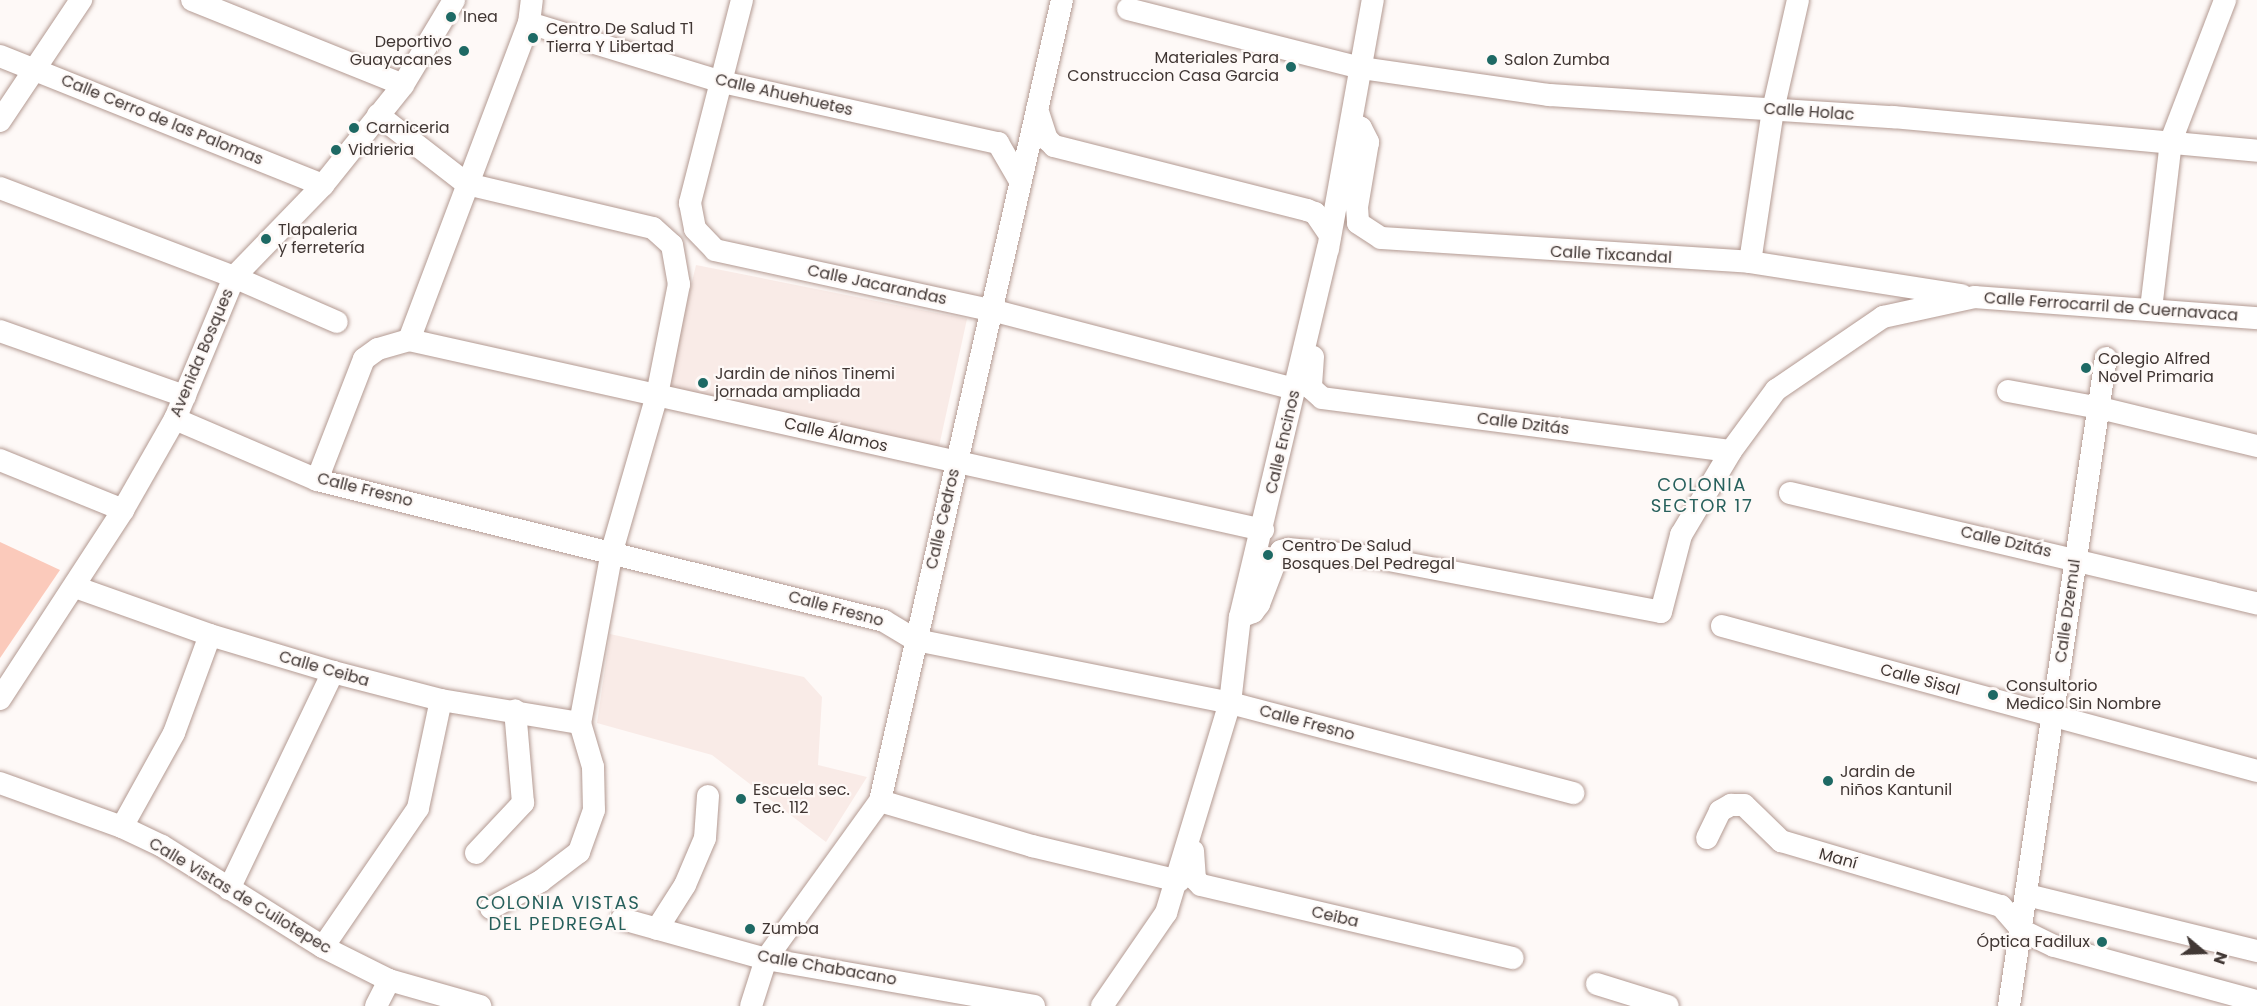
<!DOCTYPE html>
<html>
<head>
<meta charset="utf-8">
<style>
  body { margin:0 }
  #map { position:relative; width:2257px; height:1006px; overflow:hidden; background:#fef9f7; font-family:Poppins,sans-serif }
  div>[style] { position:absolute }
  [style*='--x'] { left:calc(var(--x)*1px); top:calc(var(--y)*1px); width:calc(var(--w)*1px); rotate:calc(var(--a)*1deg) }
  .built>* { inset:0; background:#f9ebe7 }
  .green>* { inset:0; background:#fbcabb }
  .roads { filter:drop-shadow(0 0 2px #b39a92) drop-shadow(0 0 2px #b39a92) }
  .minor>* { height:22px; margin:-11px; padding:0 11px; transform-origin:11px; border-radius:11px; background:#fff }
  .dots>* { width:16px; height:16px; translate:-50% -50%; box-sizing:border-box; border:3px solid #fef9f7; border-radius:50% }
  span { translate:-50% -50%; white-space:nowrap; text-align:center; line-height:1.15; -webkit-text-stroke:4.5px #fef9f7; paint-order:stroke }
  .poi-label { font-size:16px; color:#413734 }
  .left { translate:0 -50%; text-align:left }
  .right { translate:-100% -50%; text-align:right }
  .street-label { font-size:16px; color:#413734 }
  .neighbourhood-label { font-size:18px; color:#27605c; letter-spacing:1.5px }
  .north { position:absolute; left:2173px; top:922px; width:60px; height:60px; -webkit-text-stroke:4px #fef9f7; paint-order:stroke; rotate:109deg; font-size:16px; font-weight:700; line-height:24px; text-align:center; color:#413734 }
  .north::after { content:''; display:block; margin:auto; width:21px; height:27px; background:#413734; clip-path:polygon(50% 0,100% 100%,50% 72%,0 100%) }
</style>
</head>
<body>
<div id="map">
  <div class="built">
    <div style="clip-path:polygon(696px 265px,967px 319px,938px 451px,667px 387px)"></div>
    <div style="clip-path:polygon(610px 634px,804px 677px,822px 697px,818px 765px,867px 777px,826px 842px,712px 755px,597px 723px)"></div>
  </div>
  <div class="green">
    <div style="clip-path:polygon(0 542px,60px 570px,0 658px)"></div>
  </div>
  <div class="roads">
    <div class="minor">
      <div style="--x:192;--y:0;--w:227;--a:21.9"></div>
      <div style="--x:742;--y:0;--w:210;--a:104.4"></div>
      <div style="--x:690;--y:203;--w:26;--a:79"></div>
      <div style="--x:695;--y:229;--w:29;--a:46"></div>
      <div style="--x:715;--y:250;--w:282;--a:12.3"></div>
      <div style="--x:991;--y:310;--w:314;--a:14.6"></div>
      <div style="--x:1128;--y:9;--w:240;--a:14.2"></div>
      <div style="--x:1361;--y:68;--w:190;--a:8.2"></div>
      <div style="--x:1549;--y:95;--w:345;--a:3.7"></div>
      <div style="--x:1893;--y:117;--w:366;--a:5.3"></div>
      <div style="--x:529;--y:23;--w:202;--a:17"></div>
      <div style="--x:722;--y:82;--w:283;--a:12.5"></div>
      <div style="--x:998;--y:143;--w:44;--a:59.9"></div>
      <div style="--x:0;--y:56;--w:348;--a:21.8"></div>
      <div style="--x:1037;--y:109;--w:32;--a:72"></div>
      <div style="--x:1047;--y:139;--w:10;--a:45"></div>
      <div style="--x:1054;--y:146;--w:261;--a:14.2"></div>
      <div style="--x:1307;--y:210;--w:9;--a:21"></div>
      <div style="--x:1315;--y:213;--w:27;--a:56"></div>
      <div style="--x:378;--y:115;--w:113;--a:37.8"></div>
      <div style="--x:467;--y:184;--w:191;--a:13.3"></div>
      <div style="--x:653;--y:228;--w:25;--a:42"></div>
      <div style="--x:672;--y:245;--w:40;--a:80"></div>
      <div style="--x:679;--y:284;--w:113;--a:101.2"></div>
      <div style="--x:657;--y:395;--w:162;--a:106.1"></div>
      <div style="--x:612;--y:551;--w:175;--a:100.5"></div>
      <div style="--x:580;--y:723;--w:46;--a:73.5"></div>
      <div style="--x:593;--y:767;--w:43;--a:88.7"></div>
      <div style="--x:594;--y:810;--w:45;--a:109.7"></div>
      <div style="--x:579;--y:852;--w:48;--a:142.7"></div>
      <div style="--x:541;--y:881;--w:57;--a:151.6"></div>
      <div style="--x:0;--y:121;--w:146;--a:-56.2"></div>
      <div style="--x:1352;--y:123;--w:10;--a:29"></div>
      <div style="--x:1361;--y:128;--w:16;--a:63"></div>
      <div style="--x:1368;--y:142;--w:66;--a:99.6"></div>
      <div style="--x:1357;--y:207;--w:16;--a:86"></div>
      <div style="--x:1358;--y:223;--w:27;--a:33"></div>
      <div style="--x:1381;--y:238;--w:370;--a:3.7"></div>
      <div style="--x:1750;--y:262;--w:214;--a:8.9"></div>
      <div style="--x:0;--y:188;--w:250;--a:20.8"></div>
      <div style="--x:234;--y:277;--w:112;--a:23.6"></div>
      <div style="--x:1750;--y:262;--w:154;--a:-81.4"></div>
      <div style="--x:1773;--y:110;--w:113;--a:-77.2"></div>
      <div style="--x:2151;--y:309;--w:169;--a:-83.2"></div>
      <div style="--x:2171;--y:141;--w:151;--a:-69"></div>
      <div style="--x:0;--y:331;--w:196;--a:19.4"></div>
      <div style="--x:409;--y:340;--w:875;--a:12.54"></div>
      <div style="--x:1313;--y:357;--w:31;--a:94"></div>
      <div style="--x:1311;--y:388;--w:15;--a:42"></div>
      <div style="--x:1322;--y:398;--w:412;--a:7.4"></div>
      <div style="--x:2008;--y:391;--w:94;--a:10.5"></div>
      <div style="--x:2100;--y:408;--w:162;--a:13.6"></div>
      <div style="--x:175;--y:419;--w:155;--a:23.2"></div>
      <div style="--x:317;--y:480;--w:584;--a:13.96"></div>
      <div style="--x:884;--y:621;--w:37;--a:31"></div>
      <div style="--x:916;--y:640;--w:320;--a:11.3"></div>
      <div style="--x:1230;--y:703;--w:355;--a:14.7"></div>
      <div style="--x:0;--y:460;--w:133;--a:22.1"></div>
      <div style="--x:317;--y:480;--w:130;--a:-68.8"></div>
      <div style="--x:364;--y:359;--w:17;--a:-36"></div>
      <div style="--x:378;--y:349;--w:32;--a:-16"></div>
      <div style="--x:409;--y:340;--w:339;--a:-69.3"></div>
      <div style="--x:529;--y:23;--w:23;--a:-83"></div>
      <div style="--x:1790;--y:493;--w:480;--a:13.3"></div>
      <div style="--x:75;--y:587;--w:143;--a:19.6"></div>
      <div style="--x:210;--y:635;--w:128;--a:16.7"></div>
      <div style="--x:333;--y:672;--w:112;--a:14.5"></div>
      <div style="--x:441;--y:700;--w:141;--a:9.4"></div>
      <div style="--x:1240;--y:617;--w:14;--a:-21"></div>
      <div style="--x:1253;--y:612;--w:10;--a:-53"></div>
      <div style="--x:1259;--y:604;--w:47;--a:-68.9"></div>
      <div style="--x:1276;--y:560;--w:10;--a:-61"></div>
      <div style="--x:1281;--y:551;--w:7;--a:-16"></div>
      <div style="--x:1288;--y:549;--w:85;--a:5.4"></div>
      <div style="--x:1373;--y:557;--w:293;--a:10.8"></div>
      <div style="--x:1661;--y:612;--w:80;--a:-75.4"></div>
      <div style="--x:1681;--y:535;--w:98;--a:-59.2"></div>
      <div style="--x:1731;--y:451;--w:76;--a:-53.6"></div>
      <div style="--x:1776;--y:390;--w:130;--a:-34.3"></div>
      <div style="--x:1883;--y:317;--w:94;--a:-12.3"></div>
      <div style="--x:1975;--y:297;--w:283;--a:4.3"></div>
      <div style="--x:1722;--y:626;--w:554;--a:15.16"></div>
      <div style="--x:0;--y:699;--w:225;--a:-56.9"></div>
      <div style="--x:123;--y:510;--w:105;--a:-60.3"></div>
      <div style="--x:175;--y:419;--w:154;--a:-67.4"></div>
      <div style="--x:234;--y:277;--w:128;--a:-45.9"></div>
      <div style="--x:323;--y:185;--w:128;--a:-51.3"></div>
      <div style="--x:403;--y:85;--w:99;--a:-59"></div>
      <div style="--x:0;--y:783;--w:130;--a:19.8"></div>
      <div style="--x:122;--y:827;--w:44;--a:25.4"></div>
      <div style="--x:162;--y:846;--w:190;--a:32.1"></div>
      <div style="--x:323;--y:947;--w:74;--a:26.6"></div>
      <div style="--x:389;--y:980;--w:95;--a:15.9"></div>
      <div style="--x:880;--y:801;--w:159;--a:16.5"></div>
      <div style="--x:1032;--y:846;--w:151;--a:13.4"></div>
      <div style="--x:122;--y:827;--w:107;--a:-61"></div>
      <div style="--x:174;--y:733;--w:104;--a:-69.8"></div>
      <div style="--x:1707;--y:838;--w:30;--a:-64"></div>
      <div style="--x:1720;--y:811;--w:13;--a:-29"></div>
      <div style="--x:1731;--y:805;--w:13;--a:0"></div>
      <div style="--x:1744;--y:805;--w:52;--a:44.2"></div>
      <div style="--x:1781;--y:841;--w:229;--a:16.5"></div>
      <div style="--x:2001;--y:906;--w:33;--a:49"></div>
      <div style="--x:2023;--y:931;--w:34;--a:26"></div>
      <div style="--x:2054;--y:946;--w:210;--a:15.2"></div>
      <div style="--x:1193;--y:851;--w:28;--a:86"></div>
      <div style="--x:1195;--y:879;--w:8;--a:45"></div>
      <div style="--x:1201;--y:885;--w:320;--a:13.2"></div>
      <div style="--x:476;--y:853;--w:69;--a:-46.8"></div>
      <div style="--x:523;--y:803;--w:93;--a:-94.9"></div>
      <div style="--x:229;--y:889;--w:241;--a:-64.4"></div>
      <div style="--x:2027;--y:895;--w:237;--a:13.7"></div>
      <div style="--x:622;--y:919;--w:149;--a:15.5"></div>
      <div style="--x:766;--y:959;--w:272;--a:9.9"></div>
      <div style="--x:657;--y:929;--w:52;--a:-57.5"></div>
      <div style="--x:685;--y:885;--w:51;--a:-66.9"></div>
      <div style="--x:705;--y:838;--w:42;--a:-85.9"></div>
      <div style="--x:323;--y:947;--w:168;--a:-55.6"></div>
      <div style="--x:418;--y:808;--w:110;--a:-78"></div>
      <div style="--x:1597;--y:984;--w:74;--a:17.2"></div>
      <div style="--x:376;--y:1006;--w:29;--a:-63"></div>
      <div style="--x:751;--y:1006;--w:49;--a:-72.3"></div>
      <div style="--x:766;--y:959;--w:195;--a:-54.2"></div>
      <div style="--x:880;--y:801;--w:821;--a:-77.2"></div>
      <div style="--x:1102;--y:1006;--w:113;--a:-55.5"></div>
      <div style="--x:1166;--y:913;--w:220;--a:-73.1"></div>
      <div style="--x:1230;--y:703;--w:87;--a:-83.4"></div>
      <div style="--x:1240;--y:617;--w:378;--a:-76.6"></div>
      <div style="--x:1328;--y:249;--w:253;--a:-79.8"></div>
      <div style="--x:2009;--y:1006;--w:655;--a:-81.49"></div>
    </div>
  </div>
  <div class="dots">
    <div style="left:451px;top:17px;background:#1e6964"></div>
    <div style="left:533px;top:38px;background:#1e6964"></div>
    <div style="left:464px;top:51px;background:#1e6964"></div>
    <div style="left:1492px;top:60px;background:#1e6964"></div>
    <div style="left:1291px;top:67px;background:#1e6964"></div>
    <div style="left:354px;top:128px;background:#1e6964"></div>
    <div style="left:336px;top:150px;background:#1e6964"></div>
    <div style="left:266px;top:239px;background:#1e6964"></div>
    <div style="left:2086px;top:368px;background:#1e6964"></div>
    <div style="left:703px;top:383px;background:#1e6964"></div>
    <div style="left:1268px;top:555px;background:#1e6964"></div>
    <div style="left:1993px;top:695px;background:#1e6964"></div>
    <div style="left:1828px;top:781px;background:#1e6964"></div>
    <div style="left:741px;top:799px;background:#1e6964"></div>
    <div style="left:750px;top:929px;background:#1e6964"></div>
    <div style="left:2102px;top:942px;background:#1e6964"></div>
  </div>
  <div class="poi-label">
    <span class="left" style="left:463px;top:17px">Inea</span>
    <span class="left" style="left:546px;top:38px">Centro De Salud T1<br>Tierra Y Libertad</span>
    <span class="right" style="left:452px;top:51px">Deportivo<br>Guayacanes</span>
    <span class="right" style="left:1279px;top:67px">Materiales Para<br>Construccion Casa Garcia</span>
    <span class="left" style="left:1504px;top:60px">Salon Zumba</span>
    <span class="left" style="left:366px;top:128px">Carniceria</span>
    <span class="left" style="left:348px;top:150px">Vidrieria</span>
    <span class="left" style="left:278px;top:239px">Tlapaleria<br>y ferretería</span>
    <span class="left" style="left:2098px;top:368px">Colegio Alfred<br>Novel Primaria</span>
    <span class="left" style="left:715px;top:383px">Jardin de niños Tinemi<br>jornada ampliada</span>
    <span class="left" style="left:1282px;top:555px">Centro De Salud<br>Bosques Del Pedregal</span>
    <span class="left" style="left:2006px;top:695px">Consultorio<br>Medico Sin Nombre</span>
    <span class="left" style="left:1840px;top:781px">Jardin de<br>niños Kantunil</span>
    <span class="left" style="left:753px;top:799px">Escuela sec.<br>Tec. 112</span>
    <span class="left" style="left:762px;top:929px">Zumba</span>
    <span class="right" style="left:2090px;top:942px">Óptica Fadilux</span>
  </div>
  <div class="street-label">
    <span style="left:784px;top:95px;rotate:13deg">Calle Ahuehuetes</span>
    <span style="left:1809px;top:112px;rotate:4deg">Calle Holac</span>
    <span style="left:162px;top:120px;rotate:22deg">Calle Cerro de las Palomas</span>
    <span style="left:1611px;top:255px;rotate:3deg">Calle Tixcandal</span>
    <span style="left:877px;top:285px;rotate:12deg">Calle Jacarandas</span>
    <span style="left:2111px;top:307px;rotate:4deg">Calle Ferrocarril de Cuernavaca</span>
    <span style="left:202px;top:353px;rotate:-67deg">Avenida Bosques</span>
    <span style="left:1523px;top:424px;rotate:7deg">Calle Dzitás</span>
    <span style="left:836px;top:435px;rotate:13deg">Calle Álamos</span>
    <span style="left:1283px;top:442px;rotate:-77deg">Calle Encinos</span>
    <span style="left:365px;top:490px;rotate:14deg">Calle Fresno</span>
    <span style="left:943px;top:519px;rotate:-77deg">Calle Cedros</span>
    <span style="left:2006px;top:542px;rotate:13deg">Calle Dzitás</span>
    <span style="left:836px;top:609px;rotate:15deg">Calle Fresno</span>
    <span style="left:2068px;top:611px;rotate:-82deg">Calle Dzemul</span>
    <span style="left:324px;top:669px;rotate:16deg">Calle Ceiba</span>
    <span style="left:1920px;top:680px;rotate:15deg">Calle Sisal</span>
    <span style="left:1307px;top:723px;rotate:15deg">Calle Fresno</span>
    <span style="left:1838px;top:859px;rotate:16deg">Maní</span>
    <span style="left:240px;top:896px;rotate:31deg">Calle Vistas de Cuilotepec</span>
    <span style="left:1335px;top:917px;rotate:13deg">Ceiba</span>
    <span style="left:827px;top:968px;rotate:10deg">Calle Chabacano</span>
  </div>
  <div class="neighbourhood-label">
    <span style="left:1702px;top:496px">COLONIA<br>SECTOR 17</span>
    <span style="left:558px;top:914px">COLONIA VISTAS<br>DEL PEDREGAL</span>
  </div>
  <div class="north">N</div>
</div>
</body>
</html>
